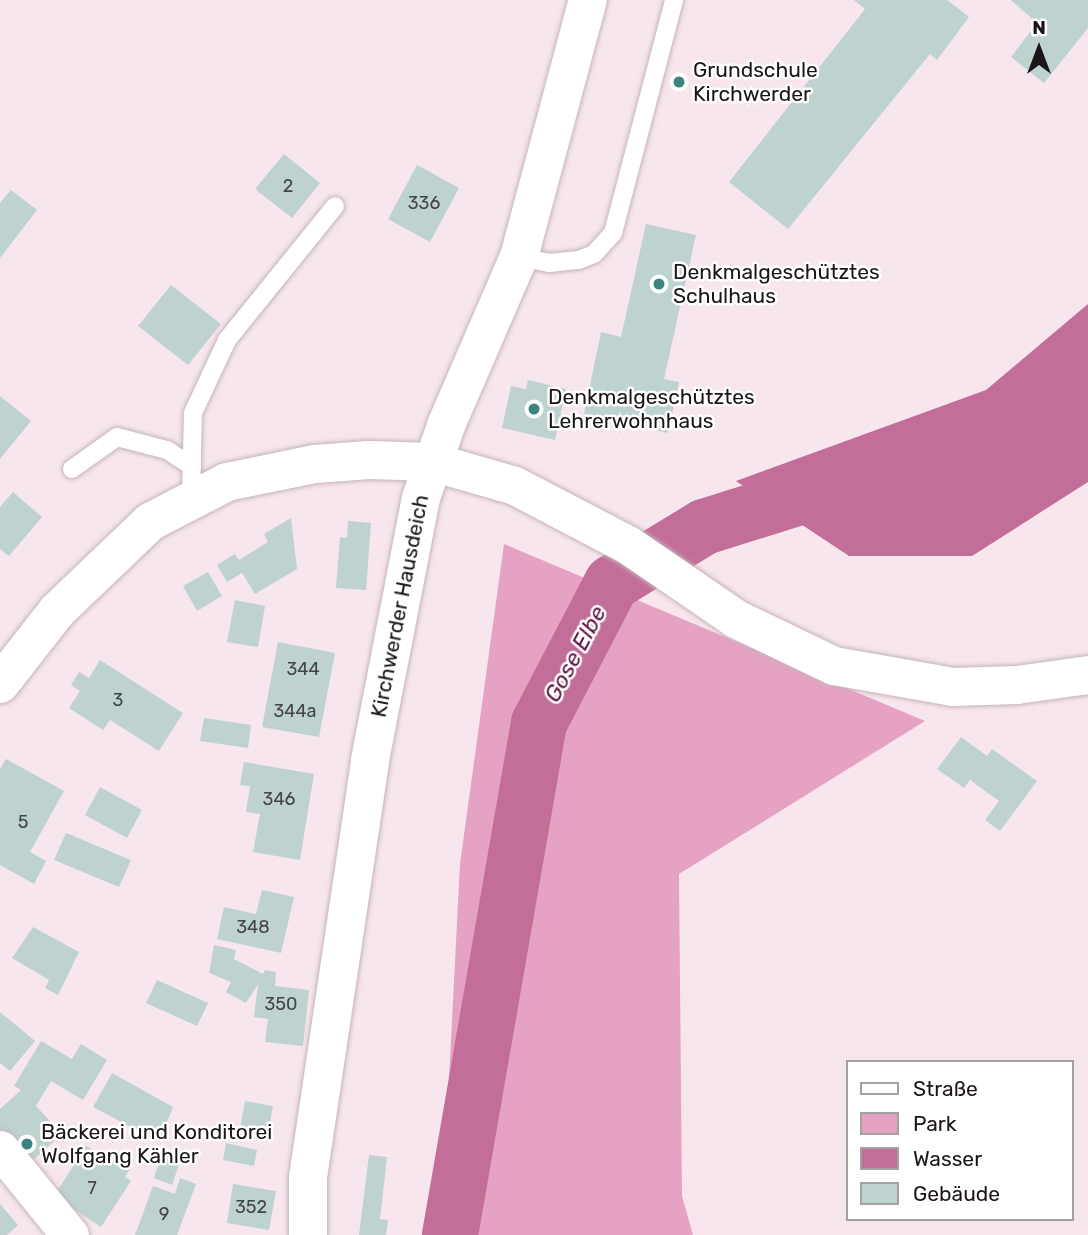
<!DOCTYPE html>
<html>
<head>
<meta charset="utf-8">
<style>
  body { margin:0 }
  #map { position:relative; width:1088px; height:1235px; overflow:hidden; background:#f7e6ed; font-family:Rubik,sans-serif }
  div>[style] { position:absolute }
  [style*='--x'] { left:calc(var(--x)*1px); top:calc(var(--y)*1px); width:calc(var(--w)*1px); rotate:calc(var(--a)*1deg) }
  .green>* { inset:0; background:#e6a2c2 }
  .water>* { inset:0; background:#c26e98 }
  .river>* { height:56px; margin:-28px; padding:0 28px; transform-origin:28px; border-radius:28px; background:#c26e98 }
  .building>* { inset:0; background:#bed2d0 }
  .roads { filter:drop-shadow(0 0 2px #c5b4bc) drop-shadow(0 0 2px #c5b4bc) }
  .lane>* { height:18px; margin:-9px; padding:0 9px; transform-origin:9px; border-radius:9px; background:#fff }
  .street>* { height:37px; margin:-18.5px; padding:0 18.5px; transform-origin:18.5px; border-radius:18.5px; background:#fff }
  .secondary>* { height:38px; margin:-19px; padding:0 19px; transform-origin:19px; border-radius:19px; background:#fff }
  .dots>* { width:19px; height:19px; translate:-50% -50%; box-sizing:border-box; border:4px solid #fff; border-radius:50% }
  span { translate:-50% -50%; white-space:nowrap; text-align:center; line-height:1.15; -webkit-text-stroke:5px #fff; paint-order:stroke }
  .number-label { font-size:18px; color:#444446 }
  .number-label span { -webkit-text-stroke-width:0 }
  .poi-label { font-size:21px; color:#1b1518 }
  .left { translate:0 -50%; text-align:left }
  .street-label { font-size:21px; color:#1b1518 }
  .water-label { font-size:23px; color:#5f133f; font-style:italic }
  .legend { position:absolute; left:846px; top:1060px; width:228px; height:161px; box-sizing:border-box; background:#fff; border:2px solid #a4a1a3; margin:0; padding:9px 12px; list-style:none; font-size:21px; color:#1b1518 }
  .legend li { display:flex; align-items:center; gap:14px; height:35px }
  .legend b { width:35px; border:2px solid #a4a1a3 }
  .north { position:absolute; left:1004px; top:14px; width:70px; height:70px; -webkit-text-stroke:5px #fff; paint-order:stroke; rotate:0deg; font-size:19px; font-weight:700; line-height:28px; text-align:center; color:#1b1518 }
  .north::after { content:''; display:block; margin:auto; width:24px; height:32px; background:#1b1518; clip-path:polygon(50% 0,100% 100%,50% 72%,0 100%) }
</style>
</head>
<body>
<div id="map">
  <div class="green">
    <div style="clip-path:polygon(504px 544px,925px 721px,679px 874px,682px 1196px,693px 1235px,441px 1235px,460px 864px)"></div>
  </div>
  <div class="water">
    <div style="clip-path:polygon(1088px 304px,1088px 482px,972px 556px,849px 556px,736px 481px,986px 390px)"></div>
  </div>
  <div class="river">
    <div style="--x:450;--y:1235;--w:520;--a:-80.14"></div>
    <div style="--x:539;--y:723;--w:158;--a:-62.5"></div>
    <div style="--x:612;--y:583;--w:108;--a:-31.3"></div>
    <div style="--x:704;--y:527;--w:147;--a:-17.4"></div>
  </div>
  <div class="building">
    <div style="clip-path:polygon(854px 0,947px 0,969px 17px,937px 60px,930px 54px,788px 229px,729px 182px,865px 9px)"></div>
    <div style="clip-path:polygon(1011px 0,1088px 0,1088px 28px,1044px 83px,1011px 57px,1037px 23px)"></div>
    <div style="clip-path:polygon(284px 154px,320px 183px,292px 218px,255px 189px)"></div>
    <div style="clip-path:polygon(417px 165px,459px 188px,430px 242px,388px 219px)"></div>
    <div style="clip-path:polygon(11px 190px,37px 210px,0 258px,0 203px)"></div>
    <div style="clip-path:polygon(646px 224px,696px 235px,664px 379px,679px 382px,668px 433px,584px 414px,601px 332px,621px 337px)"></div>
    <div style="clip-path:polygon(171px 285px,221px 324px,188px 365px,138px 326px)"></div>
    <div style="clip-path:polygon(528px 380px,566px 389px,555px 440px,502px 428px,511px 386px,526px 389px)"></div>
    <div style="clip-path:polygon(0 396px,31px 421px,0 459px)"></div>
    <div style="clip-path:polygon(13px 492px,42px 517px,9px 556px,0 549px,0 507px)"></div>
    <div style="clip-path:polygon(291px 518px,297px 569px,255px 594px,242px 573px,227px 582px,217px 565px,235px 554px,239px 560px,268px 542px,264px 534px)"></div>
    <div style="clip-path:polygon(348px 521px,371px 523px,366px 590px,336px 588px,340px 537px,347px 538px)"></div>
    <div style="clip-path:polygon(208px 572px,222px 596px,197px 611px,183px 586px)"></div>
    <div style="clip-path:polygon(235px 600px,265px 606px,258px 647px,227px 642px)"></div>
    <div style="clip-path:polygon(278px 642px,335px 653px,319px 737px,262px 727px)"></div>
    <div style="clip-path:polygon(100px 660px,183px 713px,159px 751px,110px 720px,103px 730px,69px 708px,80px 691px,71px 685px,79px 672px,89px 678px)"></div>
    <div style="clip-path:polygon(204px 718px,251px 725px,248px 748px,200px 741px)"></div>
    <div style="clip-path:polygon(961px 737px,987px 756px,992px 749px,1037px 781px,1000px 831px,985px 820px,999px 801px,970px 780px,964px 788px,937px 769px)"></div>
    <div style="clip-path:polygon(6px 759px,64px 791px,30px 852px,46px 861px,34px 884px,0 865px,0 769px)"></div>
    <div style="clip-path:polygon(244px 762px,314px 774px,300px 860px,253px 852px,260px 814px,246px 812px,250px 786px,240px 785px)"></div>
    <div style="clip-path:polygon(100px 787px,142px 810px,127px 838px,85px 815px)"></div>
    <div style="clip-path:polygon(66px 833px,131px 860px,119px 887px,54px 860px)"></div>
    <div style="clip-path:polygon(262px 890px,294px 897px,281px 953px,217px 939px,224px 907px,256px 914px)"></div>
    <div style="clip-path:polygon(33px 927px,79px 952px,58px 995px,45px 988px,49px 980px,12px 958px)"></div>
    <div style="clip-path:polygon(214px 945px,236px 950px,234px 959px,263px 974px,265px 970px,276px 972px,275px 986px,309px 990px,303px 1046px,265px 1042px,268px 1019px,254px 1017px,258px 984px,246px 1003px,226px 992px,231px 982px,209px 973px)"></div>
    <div style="clip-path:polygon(157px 980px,208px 1003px,197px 1026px,146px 1003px)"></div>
    <div style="clip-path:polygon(0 1012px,35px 1041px,10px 1071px,0 1063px)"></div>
    <div style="clip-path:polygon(41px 1041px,72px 1059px,81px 1044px,107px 1060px,83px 1100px,51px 1081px,36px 1106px,62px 1134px,30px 1163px,0 1130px,0 1109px,21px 1090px,14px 1086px)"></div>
    <div style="clip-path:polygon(112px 1073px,173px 1107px,159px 1142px,93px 1107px)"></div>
    <div style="clip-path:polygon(245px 1101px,273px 1106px,268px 1134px,240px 1129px)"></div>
    <div style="clip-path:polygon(226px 1143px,257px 1150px,254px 1166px,223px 1160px)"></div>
    <div style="clip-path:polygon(86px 1146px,130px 1169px,125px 1177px,131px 1181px,101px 1227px,54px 1196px)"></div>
    <div style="clip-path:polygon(162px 1152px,181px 1159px,172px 1185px,154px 1178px)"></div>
    <div style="clip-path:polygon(369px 1155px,387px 1157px,380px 1219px,388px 1220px,386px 1235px,359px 1235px)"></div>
    <div style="clip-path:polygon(180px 1178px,196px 1184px,177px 1235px,135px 1235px,153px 1186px,175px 1194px)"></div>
    <div style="clip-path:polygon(233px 1184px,276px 1191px,269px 1230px,227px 1223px)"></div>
    <div style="clip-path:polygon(0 1204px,18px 1225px,7px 1235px,0 1235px)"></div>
  </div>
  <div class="roads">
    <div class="lane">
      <div style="--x:519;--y:257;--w:31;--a:11"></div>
      <div style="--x:549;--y:263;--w:30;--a:-6"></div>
      <div style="--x:579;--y:260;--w:16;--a:-22"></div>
      <div style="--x:594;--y:254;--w:28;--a:-48"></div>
      <div style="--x:613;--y:233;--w:241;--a:-75.3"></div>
      <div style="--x:72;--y:469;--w:55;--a:-35.4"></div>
      <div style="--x:117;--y:437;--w:52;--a:14.6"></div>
      <div style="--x:167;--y:450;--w:30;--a:33"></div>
      <div style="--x:191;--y:498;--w:85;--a:-88.7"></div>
      <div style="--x:193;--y:413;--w:81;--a:-65"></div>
      <div style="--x:227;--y:340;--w:172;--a:-51.1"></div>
    </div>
    <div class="street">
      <div style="--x:0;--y:1149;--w:111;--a:50.9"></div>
    </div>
    <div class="secondary">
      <div style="--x:0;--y:684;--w:93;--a:-52"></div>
      <div style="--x:57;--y:611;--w:129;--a:-43.7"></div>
      <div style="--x:150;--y:522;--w:87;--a:-27.5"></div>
      <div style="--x:227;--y:482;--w:90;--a:-11.6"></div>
      <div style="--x:315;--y:464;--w:54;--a:-4.2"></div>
      <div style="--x:369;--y:460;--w:63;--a:1.8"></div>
      <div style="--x:432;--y:462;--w:86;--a:16.1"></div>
      <div style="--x:515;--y:486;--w:127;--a:27.6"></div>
      <div style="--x:628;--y:545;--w:131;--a:34.4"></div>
      <div style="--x:736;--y:619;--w:109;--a:25.6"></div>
      <div style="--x:834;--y:666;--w:121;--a:10"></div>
      <div style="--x:953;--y:687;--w:64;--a:-1.8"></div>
      <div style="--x:1017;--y:685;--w:72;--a:-8"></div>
      <div style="--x:308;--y:1235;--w:58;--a:-90"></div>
      <div style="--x:308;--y:1177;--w:422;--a:-81.5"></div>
      <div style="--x:370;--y:760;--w:267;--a:-79"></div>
      <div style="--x:421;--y:498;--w:79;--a:-70.9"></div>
      <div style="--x:447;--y:423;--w:181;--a:-66.6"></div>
      <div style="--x:519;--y:257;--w:266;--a:-75"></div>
    </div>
  </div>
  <div class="dots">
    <div style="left:679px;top:82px;background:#3c8480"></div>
    <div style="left:659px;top:284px;background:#3c8480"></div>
    <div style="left:534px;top:409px;background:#3c8480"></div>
    <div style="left:27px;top:1144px;background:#3c8480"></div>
  </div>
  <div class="number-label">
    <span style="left:288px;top:186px">2</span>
    <span style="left:424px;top:203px">336</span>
    <span style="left:303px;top:669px">344</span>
    <span style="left:118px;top:700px">3</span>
    <span style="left:295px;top:711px">344a</span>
    <span style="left:279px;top:799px">346</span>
    <span style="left:23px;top:822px">5</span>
    <span style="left:253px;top:927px">348</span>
    <span style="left:281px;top:1004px">350</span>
    <span style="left:92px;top:1188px">7</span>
    <span style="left:251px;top:1207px">352</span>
    <span style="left:164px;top:1214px">9</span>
  </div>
  <div class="poi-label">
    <span class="left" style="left:693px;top:82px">Grundschule<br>Kirchwerder</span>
    <span class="left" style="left:673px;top:284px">Denkmalgeschütztes<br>Schulhaus</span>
    <span class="left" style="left:548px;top:409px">Denkmalgeschütztes<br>Lehrerwohnhaus</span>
    <span class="left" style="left:41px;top:1144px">Bäckerei und Konditorei<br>Wolfgang Kähler</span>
  </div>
  <div class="street-label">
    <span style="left:400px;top:606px;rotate:-79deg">Kirchwerder Hausdeich</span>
  </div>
  <div class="water-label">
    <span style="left:575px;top:654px;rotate:-62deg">Gose Elbe</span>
  </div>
  <ul class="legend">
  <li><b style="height:9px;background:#fff"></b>Straße</li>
  <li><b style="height:19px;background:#e6a2c2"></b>Park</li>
  <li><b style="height:19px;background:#c26e98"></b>Wasser</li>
  <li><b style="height:19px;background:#bed2d0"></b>Gebäude</li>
  </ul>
  <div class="north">N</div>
</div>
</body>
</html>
